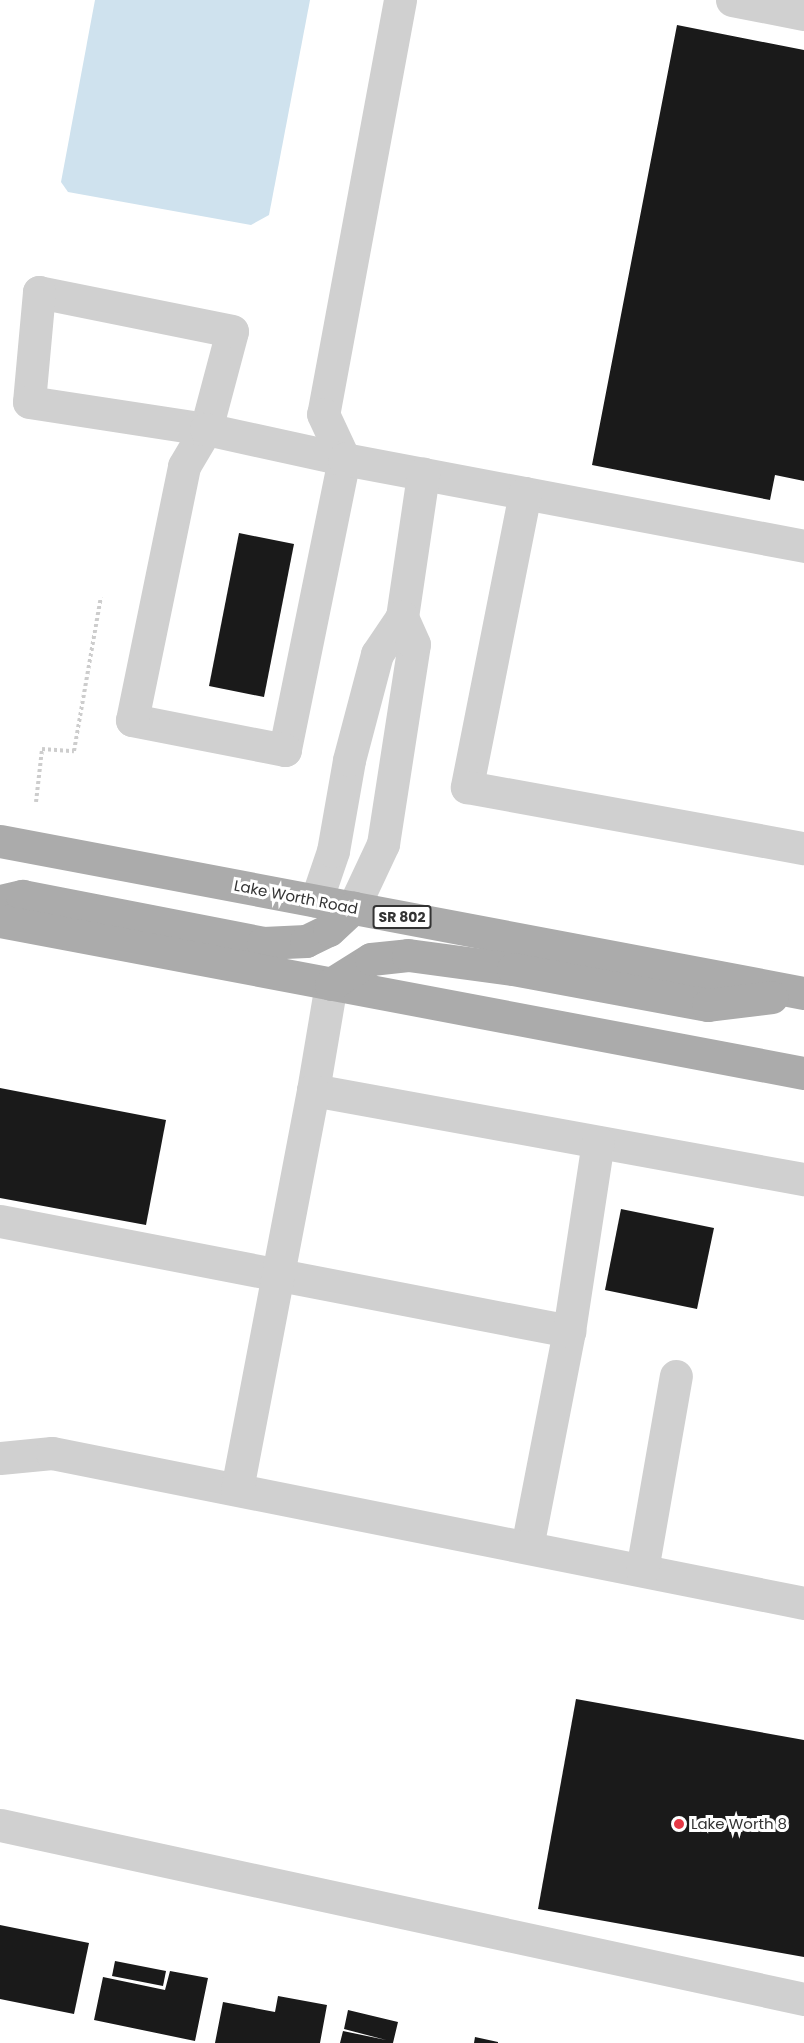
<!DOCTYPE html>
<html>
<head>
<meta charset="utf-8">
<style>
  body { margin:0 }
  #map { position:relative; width:804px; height:2043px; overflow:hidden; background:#fff; font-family:Poppins,sans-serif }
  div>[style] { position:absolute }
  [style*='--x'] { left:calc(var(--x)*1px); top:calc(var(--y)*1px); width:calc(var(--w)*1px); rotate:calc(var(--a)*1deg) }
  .water>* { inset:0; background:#cfe2ee }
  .building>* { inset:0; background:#1a1a1a }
  .path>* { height:4px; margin-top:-2px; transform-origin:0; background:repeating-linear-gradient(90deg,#cdcdcd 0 3px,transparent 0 6px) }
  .minor>* { height:33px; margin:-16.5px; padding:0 16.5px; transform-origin:16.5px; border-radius:16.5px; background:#d0d0d0 }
  .major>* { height:33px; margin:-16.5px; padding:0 16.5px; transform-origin:16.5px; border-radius:16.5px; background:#ababab }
  .dots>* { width:16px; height:16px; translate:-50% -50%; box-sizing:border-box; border:3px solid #fff; border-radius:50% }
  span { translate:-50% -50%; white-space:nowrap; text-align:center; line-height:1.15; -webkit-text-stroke:6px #fff; paint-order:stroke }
  .shield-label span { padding:2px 4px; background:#fff; border:2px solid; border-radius:4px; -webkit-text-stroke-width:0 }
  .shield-label { font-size:14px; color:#333; font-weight:700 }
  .street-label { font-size:15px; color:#333 }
  .poi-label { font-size:15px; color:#333 }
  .left { translate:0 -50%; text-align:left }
</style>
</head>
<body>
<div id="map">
  <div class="water">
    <div style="clip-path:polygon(95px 0,310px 0,269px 215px,251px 225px,68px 192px,61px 182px)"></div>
  </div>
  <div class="building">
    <div style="clip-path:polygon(677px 25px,804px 50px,804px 481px,775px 475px,770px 500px,592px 465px)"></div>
    <div style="clip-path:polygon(239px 533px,294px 544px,264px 697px,209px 686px)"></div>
    <div style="clip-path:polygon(0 1088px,166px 1120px,146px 1225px,0 1198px)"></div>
    <div style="clip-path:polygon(621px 1209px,714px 1228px,697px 1309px,605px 1290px)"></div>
    <div style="clip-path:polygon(576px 1699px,804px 1740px,804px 1957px,538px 1909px)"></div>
    <div style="clip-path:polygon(0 1925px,89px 1943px,74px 2014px,0 1999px)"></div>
    <div style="clip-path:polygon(115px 1961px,166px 1971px,163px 1986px,112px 1976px)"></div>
    <div style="clip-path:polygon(170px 1971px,208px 1978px,195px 2041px,94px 2020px,103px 1977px,165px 1990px)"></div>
    <div style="clip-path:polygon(278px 1996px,327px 2005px,320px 2043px,215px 2043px,223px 2002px,275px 2012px)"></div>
    <div style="clip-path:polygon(348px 2010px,398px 2022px,393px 2043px,340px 2043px,343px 2031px,386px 2040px,344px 2029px)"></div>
    <div style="clip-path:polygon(475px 2037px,498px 2042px,498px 2043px,474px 2043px)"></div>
  </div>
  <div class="path">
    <div style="--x:36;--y:802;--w:53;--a:-83.5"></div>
    <div style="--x:42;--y:749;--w:32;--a:4"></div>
    <div style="--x:74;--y:751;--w:156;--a:-80.1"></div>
  </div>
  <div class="minor">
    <div style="--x:400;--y:0;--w:421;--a:100.5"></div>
    <div style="--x:323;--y:414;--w:50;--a:65"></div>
    <div style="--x:344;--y:459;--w:297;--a:101.5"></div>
    <div style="--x:285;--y:750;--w:156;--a:-168.9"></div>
    <div style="--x:132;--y:720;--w:259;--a:-78.4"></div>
    <div style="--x:184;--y:466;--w:43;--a:-59.3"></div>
    <div style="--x:206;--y:429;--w:101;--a:-75.1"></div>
    <div style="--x:232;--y:331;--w:197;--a:-168.6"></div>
    <div style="--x:39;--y:292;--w:110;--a:95.2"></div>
    <div style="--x:29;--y:402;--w:179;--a:8.7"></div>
    <div style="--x:206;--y:429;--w:141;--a:12.3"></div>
    <div style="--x:344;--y:459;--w:468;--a:10.7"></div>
    <div style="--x:732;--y:0;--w:73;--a:11"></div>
    <div style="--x:525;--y:493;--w:300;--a:101.2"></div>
    <div style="--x:467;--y:787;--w:342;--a:10.3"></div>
    <div style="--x:316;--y:901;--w:53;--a:-71.2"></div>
    <div style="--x:333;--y:851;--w:92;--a:-80"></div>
    <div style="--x:349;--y:760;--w:110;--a:-75.2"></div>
    <div style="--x:377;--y:654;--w:45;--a:-56"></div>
    <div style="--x:402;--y:617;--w:145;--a:-81.6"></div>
    <div style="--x:353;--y:908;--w:71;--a:-64.9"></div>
    <div style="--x:383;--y:844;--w:202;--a:-81.2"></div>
    <div style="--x:414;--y:644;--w:30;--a:-114"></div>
    <div style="--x:331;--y:984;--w:108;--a:99.6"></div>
    <div style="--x:313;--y:1090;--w:499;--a:10.3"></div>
    <div style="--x:0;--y:1221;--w:580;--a:10.94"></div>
    <div style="--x:569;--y:1331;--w:220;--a:101"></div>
    <div style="--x:569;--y:1331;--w:191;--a:-81.3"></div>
    <div style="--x:0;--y:1458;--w:52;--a:-5.5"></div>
    <div style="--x:52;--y:1453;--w:767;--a:11.28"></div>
    <div style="--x:237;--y:1489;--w:406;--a:-79.2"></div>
    <div style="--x:642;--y:1570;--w:197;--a:-80.1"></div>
    <div style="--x:0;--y:1825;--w:823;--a:12.21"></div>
  </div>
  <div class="major">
    <div style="--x:0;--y:841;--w:818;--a:10.71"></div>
    <div style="--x:0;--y:901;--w:23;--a:-13"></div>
    <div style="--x:22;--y:896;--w:246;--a:11"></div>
    <div style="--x:263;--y:943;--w:43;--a:-2.7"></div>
    <div style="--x:306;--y:941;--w:25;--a:-26"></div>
    <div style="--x:329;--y:930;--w:33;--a:-43"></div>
    <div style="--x:0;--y:921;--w:818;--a:10.71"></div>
    <div style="--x:331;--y:984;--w:47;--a:-32"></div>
    <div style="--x:371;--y:959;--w:37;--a:-6"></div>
    <div style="--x:408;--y:955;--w:106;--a:7.6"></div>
    <div style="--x:513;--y:969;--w:198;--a:10.5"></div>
    <div style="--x:708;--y:1005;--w:64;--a:-7.1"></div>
  </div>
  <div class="dots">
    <div style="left:679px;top:1824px;background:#e63946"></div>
  </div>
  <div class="shield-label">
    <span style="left:402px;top:917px">SR 802</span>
  </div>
  <div class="street-label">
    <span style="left:296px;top:897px;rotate:11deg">Lake Worth Road</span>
  </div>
  <div class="poi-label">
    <span class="left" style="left:691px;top:1824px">Lake Worth 8</span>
  </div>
</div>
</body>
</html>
